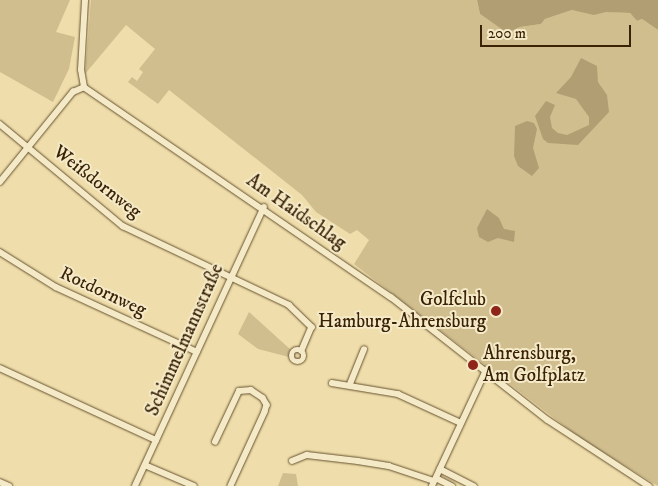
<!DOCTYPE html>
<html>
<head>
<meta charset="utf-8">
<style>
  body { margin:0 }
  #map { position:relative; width:658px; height:486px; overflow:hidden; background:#efdeab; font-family:"IM FELL DW Pica",serif }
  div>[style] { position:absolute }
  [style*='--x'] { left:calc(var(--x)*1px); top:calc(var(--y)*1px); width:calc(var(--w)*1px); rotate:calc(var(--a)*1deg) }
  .green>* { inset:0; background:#d0be8f }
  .water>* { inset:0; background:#b19e73 }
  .roads { filter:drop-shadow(0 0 1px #67512f) drop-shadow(0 0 1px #67512f) }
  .street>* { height:5.5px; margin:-2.75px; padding:0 2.75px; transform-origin:2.75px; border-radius:2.75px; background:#f5eac8 }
  .street>.ring { margin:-2.75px; padding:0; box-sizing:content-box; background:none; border:5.5px solid #f5eac8; border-radius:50% }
  .dots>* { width:14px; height:14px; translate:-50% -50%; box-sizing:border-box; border:2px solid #f5eac8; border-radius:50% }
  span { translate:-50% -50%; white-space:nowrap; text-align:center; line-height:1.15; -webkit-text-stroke:4px #f5eac8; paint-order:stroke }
  .street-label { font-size:19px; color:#3a2206 }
  .poi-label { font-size:19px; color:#3a2206 }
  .right { translate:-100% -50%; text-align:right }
  .left { translate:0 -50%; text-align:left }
  .scale { position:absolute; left:480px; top:25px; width:151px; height:22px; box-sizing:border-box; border:2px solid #3a2206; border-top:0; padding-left:6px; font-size:15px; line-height:18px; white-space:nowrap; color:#3a2206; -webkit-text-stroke:4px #f5eac8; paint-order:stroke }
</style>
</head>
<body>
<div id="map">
  <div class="green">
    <div style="clip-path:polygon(0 0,70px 0,56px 32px,75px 37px,69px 69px,53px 102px,0 72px)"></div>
    <div style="clip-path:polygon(91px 0,477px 0,480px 14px,507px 33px,520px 27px,541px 24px,545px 19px,572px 10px,630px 13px,637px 21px,642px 19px,658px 30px,658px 486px,580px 438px,354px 264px,369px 240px,357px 230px,350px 234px,316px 212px,302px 195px,169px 90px,158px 104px,128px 82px,132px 77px,137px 81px,143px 72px,139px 69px,155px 49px,126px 25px,85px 74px)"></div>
    <div style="clip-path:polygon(249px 312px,291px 350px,289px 357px,258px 349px,238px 334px)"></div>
    <div style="clip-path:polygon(283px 473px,296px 474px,298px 486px,278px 486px)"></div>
  </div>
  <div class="water">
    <div style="clip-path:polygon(477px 0,658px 0,658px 30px,642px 19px,637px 21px,630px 13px,606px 12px,594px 15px,572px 10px,545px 19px,541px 24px,520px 27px,507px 33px,480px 14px)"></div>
    <div style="clip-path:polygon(581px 58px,597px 66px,598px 82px,607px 95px,609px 112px,578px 145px,548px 143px,543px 139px,535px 116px,546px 101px,555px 105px,550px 117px,552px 128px,558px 133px,567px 135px,589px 125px,589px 117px,576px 99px,556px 93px,571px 77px)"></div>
    <div style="clip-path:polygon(527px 121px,534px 123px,537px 129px,533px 148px,539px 168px,532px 176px,518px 166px,514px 156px,515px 126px)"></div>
    <div style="clip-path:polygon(487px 209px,499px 218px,504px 229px,515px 231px,514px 242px,498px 238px,488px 242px,479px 237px,477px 228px)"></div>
  </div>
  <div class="roads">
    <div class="street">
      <div style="--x:84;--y:87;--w:372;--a:34.4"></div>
      <div style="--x:391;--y:297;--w:199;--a:38.1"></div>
      <div style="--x:548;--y:420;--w:121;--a:33.2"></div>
      <div style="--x:84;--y:87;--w:17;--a:-100"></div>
      <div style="--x:81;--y:70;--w:70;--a:-86.7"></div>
      <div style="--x:0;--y:124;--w:160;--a:39.7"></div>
      <div style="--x:123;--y:226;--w:184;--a:25.4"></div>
      <div style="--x:289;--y:305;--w:32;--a:44"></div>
      <div style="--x:312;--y:327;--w:26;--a:113"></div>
      <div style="--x:0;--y:182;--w:116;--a:-51"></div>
      <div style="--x:73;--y:92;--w:12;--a:-24"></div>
      <div style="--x:0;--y:252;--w:66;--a:32"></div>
      <div style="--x:56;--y:287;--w:155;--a:24.7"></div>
      <div class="ring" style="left:292px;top:350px;width:6.5px;height:6.5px"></div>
      <div style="--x:0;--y:368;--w:172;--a:24.8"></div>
      <div style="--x:332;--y:383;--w:67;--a:9.5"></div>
      <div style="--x:398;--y:394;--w:69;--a:24.7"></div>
      <div style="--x:350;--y:384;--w:37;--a:-68"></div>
      <div style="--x:215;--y:442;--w:56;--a:-64.8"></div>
      <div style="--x:239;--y:391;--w:12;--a:-5"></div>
      <div style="--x:251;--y:390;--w:14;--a:34"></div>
      <div style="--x:263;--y:398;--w:8;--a:60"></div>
      <div style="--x:267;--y:405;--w:7;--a:106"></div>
      <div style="--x:265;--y:412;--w:81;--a:114.7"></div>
      <div style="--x:292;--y:461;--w:16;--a:-22"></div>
      <div style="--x:307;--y:455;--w:51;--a:6.7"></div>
      <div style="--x:358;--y:461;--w:31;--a:9"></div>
      <div style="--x:389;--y:466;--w:47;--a:18.4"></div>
      <div style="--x:145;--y:465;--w:53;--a:23.2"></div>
      <div style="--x:440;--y:469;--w:38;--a:27"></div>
      <div style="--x:436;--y:478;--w:18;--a:27"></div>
      <div style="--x:0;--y:482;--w:10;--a:24"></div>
      <div style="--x:135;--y:486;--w:307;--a:-65.2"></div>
      <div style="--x:432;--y:486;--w:128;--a:-65"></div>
    </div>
  </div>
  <div class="dots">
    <div style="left:496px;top:311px;background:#8f2418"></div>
    <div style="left:473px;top:365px;background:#8f2418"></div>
  </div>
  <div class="street-label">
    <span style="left:97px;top:182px;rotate:38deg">Weißdornweg</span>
    <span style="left:296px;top:212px;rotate:35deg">Am Haidschlag</span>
    <span style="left:103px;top:292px;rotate:25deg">Rotdornweg</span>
    <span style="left:185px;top:340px;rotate:-66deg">Schimmelmannstraße</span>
  </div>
  <div class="poi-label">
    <span class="right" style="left:486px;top:311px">Golfclub<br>Hamburg-Ahrensburg</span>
    <span class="left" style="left:483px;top:365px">Ahrensburg,<br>Am Golfplatz</span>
  </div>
  <div class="scale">200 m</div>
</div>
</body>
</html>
